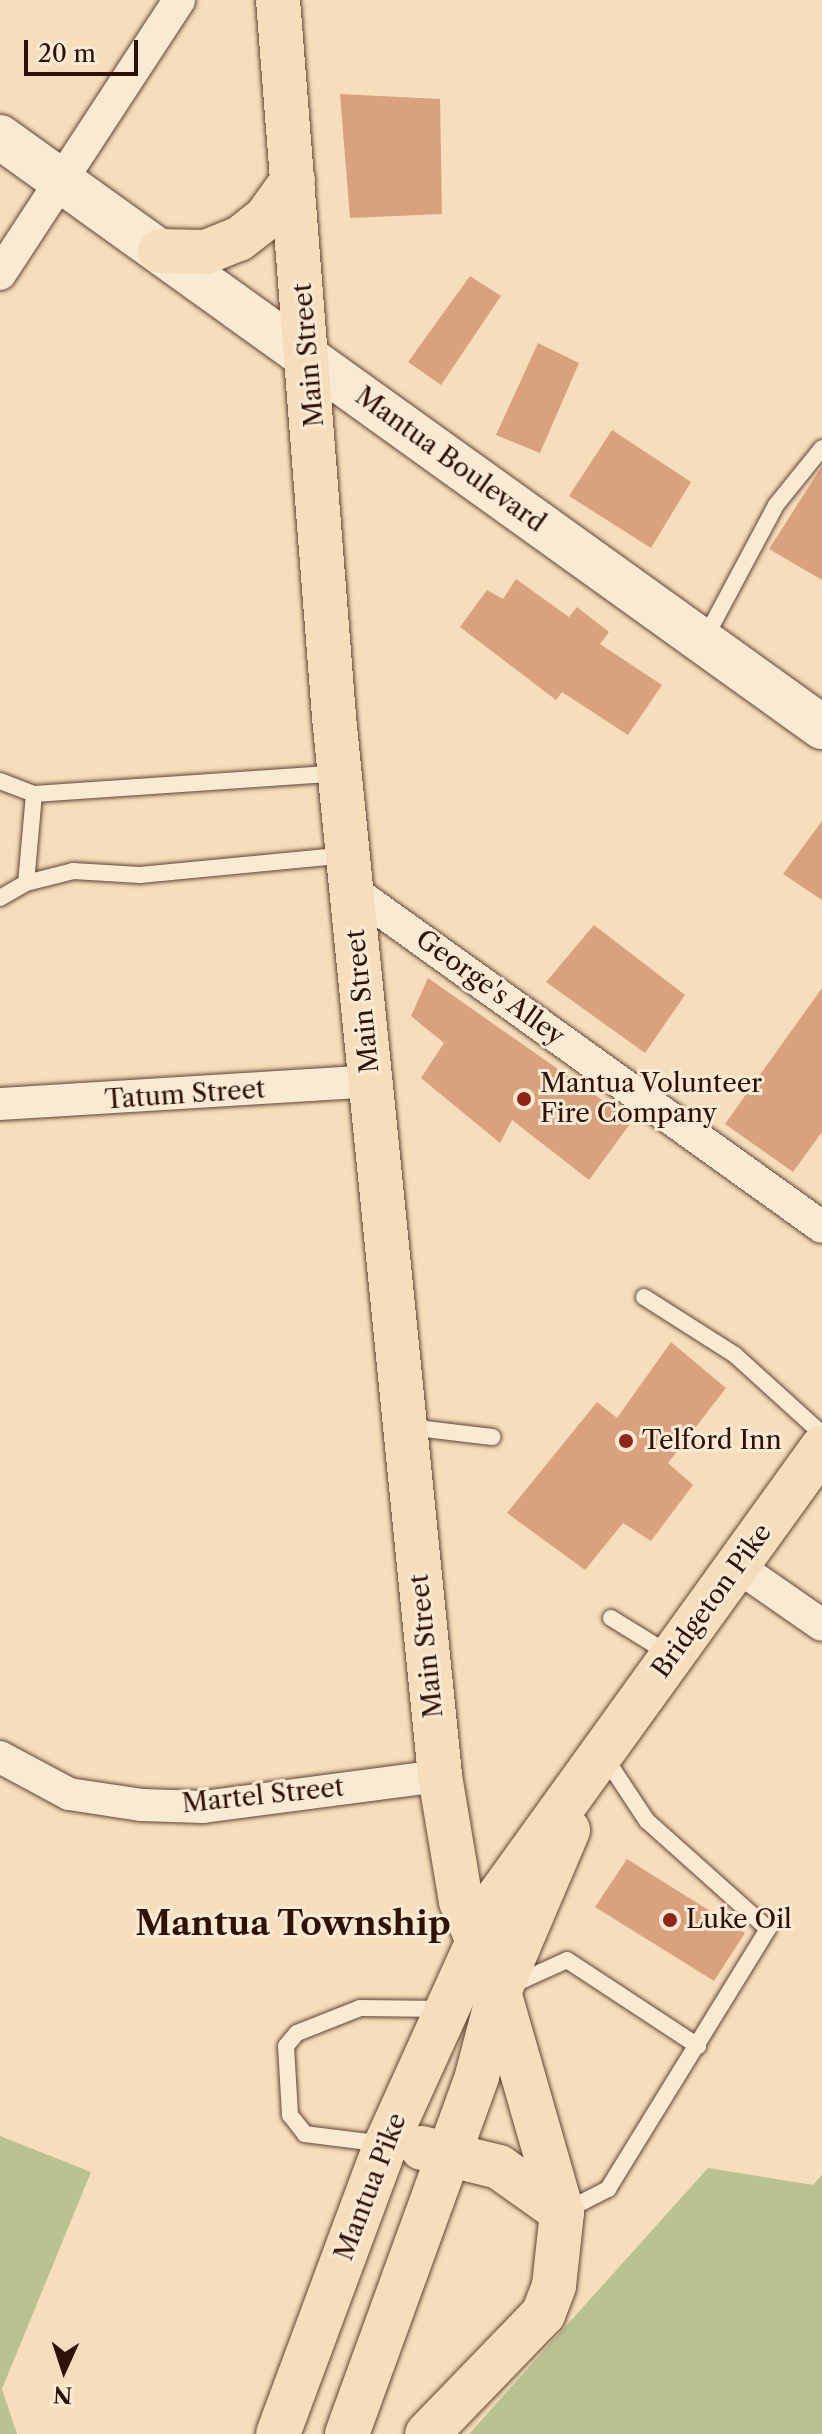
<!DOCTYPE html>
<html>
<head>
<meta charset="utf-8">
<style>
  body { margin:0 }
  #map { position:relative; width:822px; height:2434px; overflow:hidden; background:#f6debc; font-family:"Libre Caslon Text",serif }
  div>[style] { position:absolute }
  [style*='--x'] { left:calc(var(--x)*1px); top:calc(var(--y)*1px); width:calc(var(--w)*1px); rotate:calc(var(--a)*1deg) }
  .green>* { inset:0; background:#b9c293 }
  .building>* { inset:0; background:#d9a17d }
  .roads { filter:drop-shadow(0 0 2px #614434) drop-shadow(0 0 2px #614434) }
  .service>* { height:16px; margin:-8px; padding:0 8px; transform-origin:8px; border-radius:8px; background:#f9ead3 }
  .minor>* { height:32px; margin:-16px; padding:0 16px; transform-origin:16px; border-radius:16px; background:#f9ead3 }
  .secondary>* { height:44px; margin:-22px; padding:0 22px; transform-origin:22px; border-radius:22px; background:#f9ead3 }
  .primary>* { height:44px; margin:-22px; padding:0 22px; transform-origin:22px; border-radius:22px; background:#f6debc }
  .dots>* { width:22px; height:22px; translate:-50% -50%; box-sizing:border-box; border:4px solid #f9ead3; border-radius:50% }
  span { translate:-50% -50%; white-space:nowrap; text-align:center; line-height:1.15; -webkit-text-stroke:6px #f9ead3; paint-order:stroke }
  .street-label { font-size:26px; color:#2f1106 }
  .poi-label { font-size:26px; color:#2f1106 }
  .left { translate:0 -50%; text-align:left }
  .district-label { font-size:34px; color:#2f1106; font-weight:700 }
  .north { position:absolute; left:24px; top:2330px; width:80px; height:80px; -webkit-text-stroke:6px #f9ead3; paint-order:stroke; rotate:183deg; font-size:22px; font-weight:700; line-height:32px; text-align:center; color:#2f1106 }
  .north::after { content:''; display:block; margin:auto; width:28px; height:36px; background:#2f1106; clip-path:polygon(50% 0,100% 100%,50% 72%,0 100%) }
  .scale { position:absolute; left:24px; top:40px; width:114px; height:36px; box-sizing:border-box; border:4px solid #2f1106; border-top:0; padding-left:10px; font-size:24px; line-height:28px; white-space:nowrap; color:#2f1106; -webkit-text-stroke:6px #f9ead3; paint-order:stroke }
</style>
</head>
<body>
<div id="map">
  <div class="green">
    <div style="clip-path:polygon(0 2136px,91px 2172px,2px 2389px,17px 2434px,0 2434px)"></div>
    <div style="clip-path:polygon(708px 2168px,813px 2185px,822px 2175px,822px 2434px,469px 2434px)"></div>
  </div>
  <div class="building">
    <div style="clip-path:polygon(340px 94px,440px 99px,442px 214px,350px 218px)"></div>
    <div style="clip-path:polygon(470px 276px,501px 296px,441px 385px,408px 362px)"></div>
    <div style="clip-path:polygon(538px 343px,579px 363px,540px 453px,496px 435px)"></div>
    <div style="clip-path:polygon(612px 430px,691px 482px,651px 548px,569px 496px)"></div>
    <div style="clip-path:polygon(822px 466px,822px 580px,769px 549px)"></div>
    <div style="clip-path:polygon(516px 579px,569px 617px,577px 607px,609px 632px,600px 644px,662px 685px,628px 735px,562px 692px,556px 700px,460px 627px,487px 590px,503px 599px)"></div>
    <div style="clip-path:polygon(822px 821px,822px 900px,783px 874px)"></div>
    <div style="clip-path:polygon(594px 925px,685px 995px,645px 1053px,546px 982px)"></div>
    <div style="clip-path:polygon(428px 978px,632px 1121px,589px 1180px,512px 1120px,500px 1143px,421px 1078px,444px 1043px,411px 1016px)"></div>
    <div style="clip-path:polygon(822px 988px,822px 1132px,793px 1172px,725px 1124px)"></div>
    <div style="clip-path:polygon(671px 1342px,726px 1388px,668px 1463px,693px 1485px,651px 1541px,623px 1523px,585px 1570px,507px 1513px,597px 1402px,617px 1418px)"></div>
    <div style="clip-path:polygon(627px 1859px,745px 1933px,714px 1981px,595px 1907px)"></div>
  </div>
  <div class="roads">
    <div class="service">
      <div style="--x:704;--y:640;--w:153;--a:-61.9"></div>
      <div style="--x:776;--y:505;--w:73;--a:-51.1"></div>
      <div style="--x:0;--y:781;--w:36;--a:21"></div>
      <div style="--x:34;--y:794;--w:306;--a:-3.9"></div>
      <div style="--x:34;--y:794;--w:89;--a:95.1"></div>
      <div style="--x:26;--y:883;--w:49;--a:-14.3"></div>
      <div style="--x:73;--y:871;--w:67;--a:3.4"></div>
      <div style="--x:140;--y:875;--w:209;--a:-5.5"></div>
      <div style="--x:0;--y:898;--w:30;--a:-30"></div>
      <div style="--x:644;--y:1297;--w:108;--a:32.5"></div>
      <div style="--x:735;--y:1355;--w:118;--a:42.2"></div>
      <div style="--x:408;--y:1427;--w:85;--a:6.8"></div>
      <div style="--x:611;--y:1618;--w:70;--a:31.7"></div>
      <div style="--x:512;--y:1985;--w:60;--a:-24.4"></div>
      <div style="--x:567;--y:1960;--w:157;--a:33.3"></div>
      <div style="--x:384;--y:2144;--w:80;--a:-172.8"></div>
      <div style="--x:305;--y:2134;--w:24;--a:-128"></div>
      <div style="--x:290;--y:2115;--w:69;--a:-93.3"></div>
      <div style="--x:286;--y:2046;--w:17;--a:-50"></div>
      <div style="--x:297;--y:2033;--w:68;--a:-21.6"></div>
      <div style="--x:360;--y:2008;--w:85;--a:0.7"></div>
      <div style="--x:563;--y:2212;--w:51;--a:-27.1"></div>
      <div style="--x:608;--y:2189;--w:305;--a:-58.4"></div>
      <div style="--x:768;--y:1929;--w:162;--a:-138.2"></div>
      <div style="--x:647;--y:1821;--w:78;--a:-123.5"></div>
    </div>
    <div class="minor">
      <div style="--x:0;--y:274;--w:327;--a:-56.8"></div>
      <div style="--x:352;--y:890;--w:578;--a:35.64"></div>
      <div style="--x:0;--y:1104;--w:372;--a:-3.5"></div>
      <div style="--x:737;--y:1566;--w:103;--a:34.8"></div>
      <div style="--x:0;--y:1757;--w:78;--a:28.2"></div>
      <div style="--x:69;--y:1794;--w:74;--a:8.6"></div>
      <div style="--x:142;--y:1805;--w:61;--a:1.9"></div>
      <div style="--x:203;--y:1807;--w:239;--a:-7.5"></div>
    </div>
    <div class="secondary">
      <div style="--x:0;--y:137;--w:1012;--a:35.67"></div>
    </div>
    <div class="primary">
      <div style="--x:278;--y:0;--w:719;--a:85.53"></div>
      <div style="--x:334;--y:717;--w:1064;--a:84.28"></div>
      <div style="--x:440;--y:1776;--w:127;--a:80.5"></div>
      <div style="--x:461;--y:1901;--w:99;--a:67.3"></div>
      <div style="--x:499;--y:1992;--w:229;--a:74"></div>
      <div style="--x:562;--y:2212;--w:74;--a:96.2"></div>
      <div style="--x:554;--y:2286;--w:30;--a:111"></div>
      <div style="--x:543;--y:2314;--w:167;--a:134"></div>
      <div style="--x:160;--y:251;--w:46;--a:1.2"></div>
      <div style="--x:206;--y:252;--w:35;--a:-22"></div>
      <div style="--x:239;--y:239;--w:33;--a:-38"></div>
      <div style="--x:265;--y:219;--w:48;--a:-54.3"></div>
      <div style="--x:422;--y:2148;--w:79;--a:13.9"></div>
      <div style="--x:499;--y:2167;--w:77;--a:35.5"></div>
      <div style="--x:278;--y:2434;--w:309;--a:-69.6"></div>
      <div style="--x:386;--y:2144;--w:271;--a:-65.6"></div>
      <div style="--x:498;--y:1897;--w:554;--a:-54.19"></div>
      <div style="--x:347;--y:2434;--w:381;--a:-70"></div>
      <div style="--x:477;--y:2076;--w:87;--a:-75.3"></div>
      <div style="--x:499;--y:1992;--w:176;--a:-66.9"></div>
    </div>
  </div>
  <div class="dots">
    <div style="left:524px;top:1099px;background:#8f2418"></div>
    <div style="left:626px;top:1441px;background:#8f2418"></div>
    <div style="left:670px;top:1920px;background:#8f2418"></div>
  </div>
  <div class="street-label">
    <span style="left:309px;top:355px;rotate:-95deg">Main Street</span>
    <span style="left:450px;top:460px;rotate:36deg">Mantua Boulevard</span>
    <span style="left:490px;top:988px;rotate:36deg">George's Alley</span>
    <span style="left:363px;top:1001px;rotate:-96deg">Main Street</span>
    <span style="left:185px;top:1095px;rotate:-4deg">Tatum Street</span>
    <span style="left:712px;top:1601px;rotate:-54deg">Bridgeton Pike</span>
    <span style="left:427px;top:1646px;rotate:-96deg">Main Street</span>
    <span style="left:263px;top:1796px;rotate:-6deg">Martel Street</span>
    <span style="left:371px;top:2187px;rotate:-69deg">Mantua Pike</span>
  </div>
  <div class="poi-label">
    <span class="left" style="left:540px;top:1099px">Mantua Volunteer<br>Fire Company</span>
    <span class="left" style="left:642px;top:1441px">Telford Inn</span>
    <span class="left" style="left:686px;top:1920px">Luke Oil</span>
  </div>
  <div class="district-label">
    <span style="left:293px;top:1924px">Mantua Township</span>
  </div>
  <div class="north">N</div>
  <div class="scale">20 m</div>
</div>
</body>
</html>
